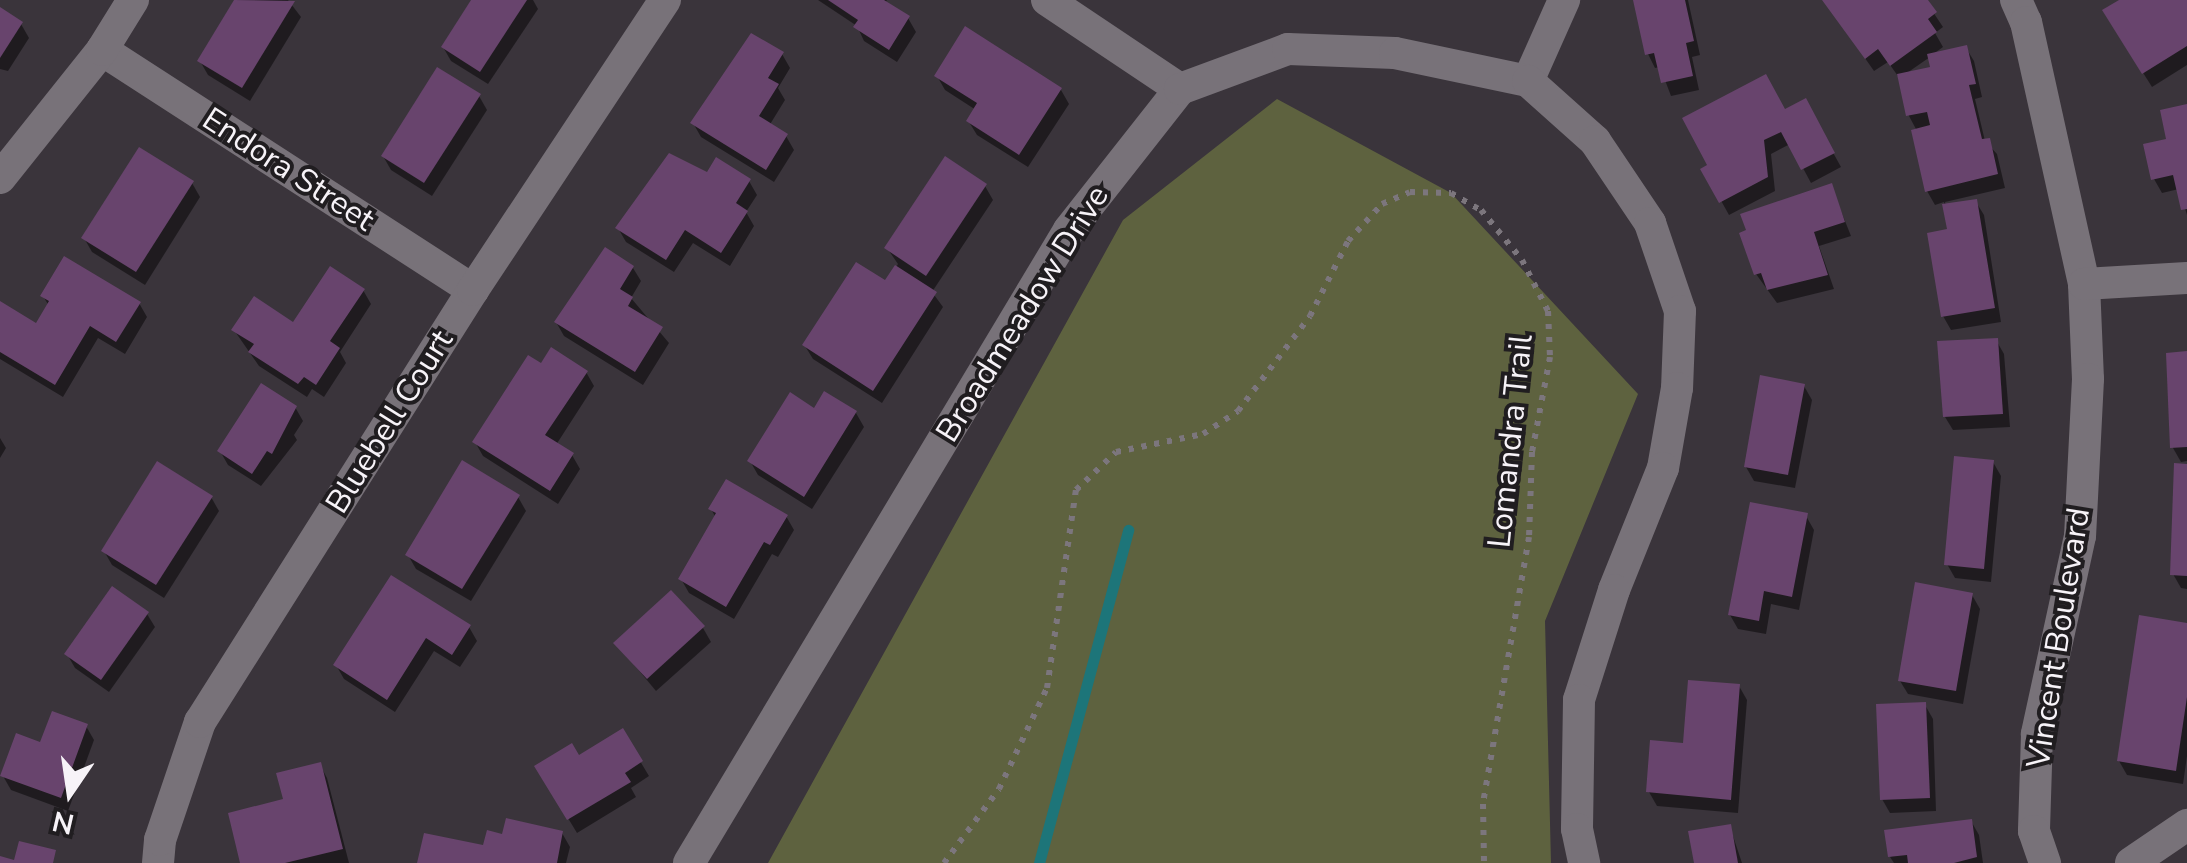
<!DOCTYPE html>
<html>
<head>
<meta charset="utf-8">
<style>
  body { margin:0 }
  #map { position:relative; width:2187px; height:863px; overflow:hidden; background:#3a343b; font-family:"Nunito Sans",sans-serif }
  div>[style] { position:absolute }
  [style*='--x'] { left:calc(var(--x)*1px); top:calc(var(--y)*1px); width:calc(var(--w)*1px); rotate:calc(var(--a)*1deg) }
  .green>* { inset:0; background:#5e623f }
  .shadow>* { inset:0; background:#0007 }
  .stream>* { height:11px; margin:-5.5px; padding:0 5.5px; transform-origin:5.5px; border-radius:5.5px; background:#1d7579 }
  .building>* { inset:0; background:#68446d }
  .path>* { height:6px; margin-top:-3px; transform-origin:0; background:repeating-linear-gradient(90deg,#7c767d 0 5px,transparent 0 13px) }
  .minor>* { height:32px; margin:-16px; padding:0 16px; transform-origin:16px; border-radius:16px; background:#787279 }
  span { translate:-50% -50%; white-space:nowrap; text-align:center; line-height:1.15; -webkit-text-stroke:8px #201d20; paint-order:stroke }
  .street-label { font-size:32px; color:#f7f3f8 }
  .north { position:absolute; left:20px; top:743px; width:100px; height:100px; -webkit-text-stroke:8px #201d20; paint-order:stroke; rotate:193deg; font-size:28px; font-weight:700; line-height:40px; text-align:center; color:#f7f3f8 }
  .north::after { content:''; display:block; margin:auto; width:35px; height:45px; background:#f7f3f8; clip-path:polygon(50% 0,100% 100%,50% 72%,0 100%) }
</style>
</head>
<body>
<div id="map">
  <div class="green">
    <div style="clip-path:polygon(1277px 99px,1451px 193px,1638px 394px,1545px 621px,1551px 863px,768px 863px,1123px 220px)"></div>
  </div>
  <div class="shadow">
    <div style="clip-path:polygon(237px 0,288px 0,301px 17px,250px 101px,208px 75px,200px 61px)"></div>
    <div style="clip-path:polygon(473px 0,533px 0,538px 9px,488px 84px,451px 61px,443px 47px)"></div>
    <div style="clip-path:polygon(818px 0,887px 0,885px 3px,908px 18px,916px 32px,897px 62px,864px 41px,857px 26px)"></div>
    <div style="clip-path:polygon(1635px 0,1688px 0,1700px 55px,1692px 57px,1699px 90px,1671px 96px,1660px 67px,1655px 68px,1648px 54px)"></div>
    <div style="clip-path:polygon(evenodd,1824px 0,1925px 0,1943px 27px,1935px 33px,1943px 47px,1932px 55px,1966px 48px,1974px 61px,1982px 97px,1975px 99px,1985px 141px,1997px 154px,2005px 188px,1945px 202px,1946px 206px,1976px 202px,1984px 215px,2001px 322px,1951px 330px,1943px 316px,1950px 231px,1944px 202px,1935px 205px,1927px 191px,1917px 131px,1909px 116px,1900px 79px,1888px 62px,1874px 71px,1824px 0,1930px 57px,1933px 69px,1904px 75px,1930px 57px)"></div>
    <div style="clip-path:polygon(2123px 0,2187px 0,2187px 65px,2152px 87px,2113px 25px)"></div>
    <div style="clip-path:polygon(0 10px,21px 24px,29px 38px,8px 71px,0 69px)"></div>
    <div style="clip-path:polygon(782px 54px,790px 68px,778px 88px,785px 100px,769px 126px,786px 136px,794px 150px,774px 182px,701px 137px,693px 123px)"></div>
    <div style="clip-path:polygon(937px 76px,1061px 90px,1069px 104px,1028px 167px,977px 135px,969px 122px,976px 110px,945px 90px)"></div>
    <div style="clip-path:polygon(479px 96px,487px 110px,432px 196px,391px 170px,383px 156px)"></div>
    <div style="clip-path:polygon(1805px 102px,1841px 167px,1811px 183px,1790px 144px,1771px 154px,1775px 191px,1729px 215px,1704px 170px)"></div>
    <div style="clip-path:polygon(2187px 106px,2187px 215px,2179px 189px,2162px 193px,2154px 179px)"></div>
    <div style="clip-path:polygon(708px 175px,749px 181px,757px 195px,746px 212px,754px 226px,730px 266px,693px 243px,674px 272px,626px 242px,618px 228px)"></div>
    <div style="clip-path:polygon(192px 183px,200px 197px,145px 285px,92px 252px,84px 238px)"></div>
    <div style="clip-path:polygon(985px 186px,993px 200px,932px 292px,943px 307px,882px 403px,813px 359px,805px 346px,886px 284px,898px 264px,887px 248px)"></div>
    <div style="clip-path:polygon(1831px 186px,1851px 236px,1819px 246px,1834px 289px,1777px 303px,1756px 274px)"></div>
    <div style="clip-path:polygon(633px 268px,641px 281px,631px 298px,669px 343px,643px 385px,564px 336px,556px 322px)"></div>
    <div style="clip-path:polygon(363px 290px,371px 304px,340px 352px,346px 363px,324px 397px,312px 389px,307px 397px,259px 366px,234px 330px,294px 326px)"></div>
    <div style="clip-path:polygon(43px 296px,139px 303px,147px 317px,125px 354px,98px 338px,63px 397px,0 359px,0 304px,37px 326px,49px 306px)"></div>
    <div style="clip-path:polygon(1996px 340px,2004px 354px,2010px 427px,1953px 430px,1945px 417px)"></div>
    <div style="clip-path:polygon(2187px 354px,2187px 461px,2181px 462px,2173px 448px)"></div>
    <div style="clip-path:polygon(542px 367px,586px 372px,594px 386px,556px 445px,572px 455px,580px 469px,558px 504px,483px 456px,475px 442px)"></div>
    <div style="clip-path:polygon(1804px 386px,1812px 400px,1795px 488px,1754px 481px,1746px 467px)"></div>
    <div style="clip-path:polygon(825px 394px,856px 413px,864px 427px,812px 509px,758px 475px,750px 461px,815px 411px)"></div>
    <div style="clip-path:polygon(295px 407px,303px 421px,294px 435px,297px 440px,261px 486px,228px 465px,220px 451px)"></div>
    <div style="clip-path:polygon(0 438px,6px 448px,0 458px)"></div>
    <div style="clip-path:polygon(1993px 462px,2001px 476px,1991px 582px,1955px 578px,1947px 564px)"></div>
    <div style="clip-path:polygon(2187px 467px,2187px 589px,2181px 588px,2173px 574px)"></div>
    <div style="clip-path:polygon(211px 497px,219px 511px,164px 598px,112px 565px,104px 551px)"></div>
    <div style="clip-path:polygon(518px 497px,526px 511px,471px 601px,416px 569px,408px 555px)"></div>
    <div style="clip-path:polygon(711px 509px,786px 516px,794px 530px,778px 557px,772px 554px,734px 619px,689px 593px,681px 579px,716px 518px)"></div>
    <div style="clip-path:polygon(1806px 516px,1814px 530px,1799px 610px,1771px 604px,1766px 634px,1738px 629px,1730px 615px)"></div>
    <div style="clip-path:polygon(391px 578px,469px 627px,477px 641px,460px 667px,434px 651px,395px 712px,344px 679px,336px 665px)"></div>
    <div style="clip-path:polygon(1972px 595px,1980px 609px,1963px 704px,1908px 694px,1900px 681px)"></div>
    <div style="clip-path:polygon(147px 614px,155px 627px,109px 692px,75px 668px,67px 654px)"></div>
    <div style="clip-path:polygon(2187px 625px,2187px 756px,2183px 784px,2127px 775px,2119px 761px)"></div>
    <div style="clip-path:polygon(703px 628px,711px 642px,656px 691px,616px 643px)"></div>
    <div style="clip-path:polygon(1739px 686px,1747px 700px,1738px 813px,1657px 806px,1649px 792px)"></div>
    <div style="clip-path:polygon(1925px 705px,1933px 719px,1936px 811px,1890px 813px,1882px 799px)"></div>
    <div style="clip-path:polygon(86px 726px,94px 740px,68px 811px,11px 790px,3px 776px,42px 745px)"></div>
    <div style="clip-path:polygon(622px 731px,649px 776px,631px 788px,636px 797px,577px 833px,537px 767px,579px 758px)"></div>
    <div style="clip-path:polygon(320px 765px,327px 778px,349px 863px,243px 863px,286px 801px)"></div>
    <div style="clip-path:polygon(1971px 821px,1979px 835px,1983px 863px,1894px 863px,1890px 857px)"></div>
    <div style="clip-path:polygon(1730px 827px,1742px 863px,1696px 863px)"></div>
    <div style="clip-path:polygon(562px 833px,570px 847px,566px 863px,420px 863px,485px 848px,504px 837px)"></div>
  </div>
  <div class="stream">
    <div style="--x:1039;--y:863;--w:345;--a:-75"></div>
  </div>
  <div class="building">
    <div style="clip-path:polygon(234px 0,295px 1px,242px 88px,197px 61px)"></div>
    <div style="clip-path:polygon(471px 0,527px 0,480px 72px,441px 47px)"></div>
    <div style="clip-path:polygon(828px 0,884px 0,910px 16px,889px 50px,853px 27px,858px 20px)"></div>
    <div style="clip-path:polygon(1633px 0,1685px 0,1694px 41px,1686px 43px,1693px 76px,1661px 83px,1654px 53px,1645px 55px)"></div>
    <div style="clip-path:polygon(1822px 0,1928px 0,1937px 12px,1928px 19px,1937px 32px,1890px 66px,1878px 49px,1865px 59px)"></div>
    <div style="clip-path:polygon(2119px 0,2187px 0,2187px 46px,2142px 74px,2102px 10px)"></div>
    <div style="clip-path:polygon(0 7px,23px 22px,0 58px)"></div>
    <div style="clip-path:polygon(965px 26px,1062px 88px,1019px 155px,966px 121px,977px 103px,934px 76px)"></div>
    <div style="clip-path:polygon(751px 33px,784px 52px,768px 78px,779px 84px,759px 116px,788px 134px,766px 170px,690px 123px)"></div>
    <div style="clip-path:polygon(1967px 45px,1976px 84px,1969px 85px,1982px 139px,1990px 138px,1998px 174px,1925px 192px,1911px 130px,1930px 125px,1927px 112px,1906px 116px,1897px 74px,1930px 67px,1927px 54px)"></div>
    <div style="clip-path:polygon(437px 67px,481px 94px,424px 183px,381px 156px)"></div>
    <div style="clip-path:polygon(1766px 74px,1785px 109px,1806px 98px,1835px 153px,1801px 170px,1781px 132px,1764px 140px,1768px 177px,1719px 203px,1700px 169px,1707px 165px,1682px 118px)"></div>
    <div style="clip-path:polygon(2187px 104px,2187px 209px,2181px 210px,2173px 175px,2151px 180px,2143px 144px,2166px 139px,2160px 110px)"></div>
    <div style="clip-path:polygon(139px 147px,194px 181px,136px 272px,81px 238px)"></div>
    <div style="clip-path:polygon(669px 153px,707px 172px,716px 157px,751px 179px,736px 203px,748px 211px,721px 253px,685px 230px,666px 260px,615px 228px)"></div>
    <div style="clip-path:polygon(945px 156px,987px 184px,926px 276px,884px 248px)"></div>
    <div style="clip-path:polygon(1832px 183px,1845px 222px,1814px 232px,1828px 275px,1767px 290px,1761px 273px,1754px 275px,1739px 233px,1746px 230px,1740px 214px)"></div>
    <div style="clip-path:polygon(1977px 199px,1995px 308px,1941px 317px,1927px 233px,1947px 229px,1942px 204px)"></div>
    <div style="clip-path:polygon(605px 247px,634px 266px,620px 289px,633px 297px,628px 306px,663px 327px,635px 372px,554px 322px)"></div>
    <div style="clip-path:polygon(64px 256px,141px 302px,116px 342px,90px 326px,55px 385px,0 352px,0 301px,36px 323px,49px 301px,40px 296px)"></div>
    <div style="clip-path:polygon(856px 262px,885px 280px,895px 265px,937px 292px,873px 391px,802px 345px)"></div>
    <div style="clip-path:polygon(330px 266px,365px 289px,330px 341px,340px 348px,316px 385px,304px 377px,298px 384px,248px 352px,254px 344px,231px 330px,254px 296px,293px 322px)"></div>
    <div style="clip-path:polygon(1998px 338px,2003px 414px,1943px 417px,1937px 341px)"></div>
    <div style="clip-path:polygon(551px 347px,588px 371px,545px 435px,574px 453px,550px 491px,472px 442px,528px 355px,541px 363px)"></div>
    <div style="clip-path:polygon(2187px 351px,2187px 447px,2170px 448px,2166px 353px)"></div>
    <div style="clip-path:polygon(1760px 375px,1805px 384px,1788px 475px,1744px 467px)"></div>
    <div style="clip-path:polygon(261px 383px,297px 406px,272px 454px,267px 451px,252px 474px,217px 451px)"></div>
    <div style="clip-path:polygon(824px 391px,857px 411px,804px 497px,747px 461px,790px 392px,814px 408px)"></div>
    <div style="clip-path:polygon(1954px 456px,1994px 460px,1984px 569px,1944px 565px)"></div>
    <div style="clip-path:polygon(462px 460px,520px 495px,462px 589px,405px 555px)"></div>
    <div style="clip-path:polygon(157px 461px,213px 496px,156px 585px,101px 551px)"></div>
    <div style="clip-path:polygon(2174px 463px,2187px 464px,2187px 576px,2170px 575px)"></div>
    <div style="clip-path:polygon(726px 479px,788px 515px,770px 545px,764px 542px,726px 607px,678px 579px,716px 513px,708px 509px)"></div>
    <div style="clip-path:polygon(1750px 502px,1808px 513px,1792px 597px,1764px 591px,1759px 621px,1728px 615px)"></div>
    <div style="clip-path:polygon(391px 575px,471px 625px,452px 655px,426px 638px,387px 700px,333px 665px)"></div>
    <div style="clip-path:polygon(1915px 582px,1973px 593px,1956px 691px,1898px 681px)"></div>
    <div style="clip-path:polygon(112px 586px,149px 612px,101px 680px,64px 654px)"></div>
    <div style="clip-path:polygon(671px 590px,705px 626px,647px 679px,613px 643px)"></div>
    <div style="clip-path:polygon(2139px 615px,2187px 623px,2187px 697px,2176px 771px,2117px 761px)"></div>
    <div style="clip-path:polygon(1688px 680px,1740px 684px,1731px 800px,1646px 792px,1650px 740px,1683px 743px)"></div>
    <div style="clip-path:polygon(1926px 702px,1930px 798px,1880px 800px,1876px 704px)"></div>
    <div style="clip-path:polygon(52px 711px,88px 724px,61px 798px,0 776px,16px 733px,40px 742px)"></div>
    <div style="clip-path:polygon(623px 728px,643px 761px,625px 773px,631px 782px,567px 820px,534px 766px,572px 743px,579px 755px)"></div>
    <div style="clip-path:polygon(321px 762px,343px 849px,285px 863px,240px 863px,228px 813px,283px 799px,276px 773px)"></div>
    <div style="clip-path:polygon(506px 818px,563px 831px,557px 863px,417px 863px,424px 833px,483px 845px,487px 830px,502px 834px)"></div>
    <div style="clip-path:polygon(1972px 819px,1977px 857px,1954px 863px,1908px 863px,1907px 855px,1888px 857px,1884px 830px)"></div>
    <div style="clip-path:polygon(1731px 824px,1738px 863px,1694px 863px,1688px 831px)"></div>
    <div style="clip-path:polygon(19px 841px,56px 850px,53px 863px,0 863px,0 856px,14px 860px)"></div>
  </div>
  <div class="path">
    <div style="--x:944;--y:863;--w:92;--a:-53.4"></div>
    <div style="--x:999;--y:789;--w:112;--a:-64.6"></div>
    <div style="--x:1047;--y:688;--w:200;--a:-81.7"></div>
    <div style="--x:1076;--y:490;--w:55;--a:-43.5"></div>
    <div style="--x:1116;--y:452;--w:89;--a:-11.7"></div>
    <div style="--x:1203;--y:434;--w:42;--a:-33.3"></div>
    <div style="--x:1238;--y:411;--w:119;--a:-52.8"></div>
    <div style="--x:1310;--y:316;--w:84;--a:-63.1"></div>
    <div style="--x:1348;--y:241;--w:50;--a:-47.4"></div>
    <div style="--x:1382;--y:204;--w:30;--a:-23"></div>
    <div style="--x:1410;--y:192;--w:41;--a:1.4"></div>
    <div style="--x:1451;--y:193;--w:34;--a:30"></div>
    <div style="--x:1481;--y:210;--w:65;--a:50.6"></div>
    <div style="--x:1522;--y:260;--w:57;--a:63"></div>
    <div style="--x:1548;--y:311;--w:46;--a:87.5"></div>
    <div style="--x:1550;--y:357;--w:97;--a:100.7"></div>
    <div style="--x:1532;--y:452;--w:85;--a:92"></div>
    <div style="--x:1529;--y:537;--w:271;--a:99.8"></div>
    <div style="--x:1483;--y:804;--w:59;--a:89"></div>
  </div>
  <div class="minor">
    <div style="--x:1047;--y:0;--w:160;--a:33.8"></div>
    <div style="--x:2016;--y:0;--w:24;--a:66"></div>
    <div style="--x:2026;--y:22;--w:268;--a:77.5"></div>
    <div style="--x:2084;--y:284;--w:95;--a:87.6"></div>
    <div style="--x:2088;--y:379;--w:157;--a:92.9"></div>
    <div style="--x:2080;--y:536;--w:203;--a:102.3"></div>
    <div style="--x:2037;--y:734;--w:97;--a:91.8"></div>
    <div style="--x:2034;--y:831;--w:34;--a:71"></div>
    <div style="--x:102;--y:50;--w:442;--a:32.9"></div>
    <div style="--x:1528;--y:81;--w:89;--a:-66"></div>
    <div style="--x:0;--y:178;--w:164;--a:-51.4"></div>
    <div style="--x:102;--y:50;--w:59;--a:-58.2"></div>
    <div style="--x:2084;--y:284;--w:103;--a:-3.3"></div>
    <div style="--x:158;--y:863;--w:23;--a:-85"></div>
    <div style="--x:160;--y:840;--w:125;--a:-71.3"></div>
    <div style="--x:200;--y:722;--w:511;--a:-57.71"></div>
    <div style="--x:473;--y:290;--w:348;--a:-56.5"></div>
    <div style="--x:689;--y:863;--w:738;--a:-59.02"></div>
    <div style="--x:1069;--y:230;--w:179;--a:-51.8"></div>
    <div style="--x:1180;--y:89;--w:115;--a:-20.3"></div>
    <div style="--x:1288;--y:49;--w:107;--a:2.1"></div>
    <div style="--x:1395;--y:53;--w:136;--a:11.9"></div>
    <div style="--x:1528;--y:81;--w:90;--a:41.8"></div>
    <div style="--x:1595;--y:141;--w:99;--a:56.1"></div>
    <div style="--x:1650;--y:223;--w:93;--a:71.2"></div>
    <div style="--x:1680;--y:311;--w:77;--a:92.2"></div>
    <div style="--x:1677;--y:388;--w:81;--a:99.9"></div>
    <div style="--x:1663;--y:468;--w:131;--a:111.9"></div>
    <div style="--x:1614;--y:590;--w:115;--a:107.7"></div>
    <div style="--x:1579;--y:700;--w:129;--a:90.9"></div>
    <div style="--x:1577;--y:829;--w:35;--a:78"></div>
    <div style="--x:2131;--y:863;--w:68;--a:-34.2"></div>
  </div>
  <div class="street-label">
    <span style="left:288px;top:170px;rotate:33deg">Endora Street</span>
    <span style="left:1023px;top:314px;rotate:-58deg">Broadmeadow Drive</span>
    <span style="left:390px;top:422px;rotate:-58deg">Bluebell Court</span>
    <span style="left:1511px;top:441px;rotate:-84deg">Lomandra Trail</span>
    <span style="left:2059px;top:638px;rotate:-81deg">Vincent Boulevard</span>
  </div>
  <div class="north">N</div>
</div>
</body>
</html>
